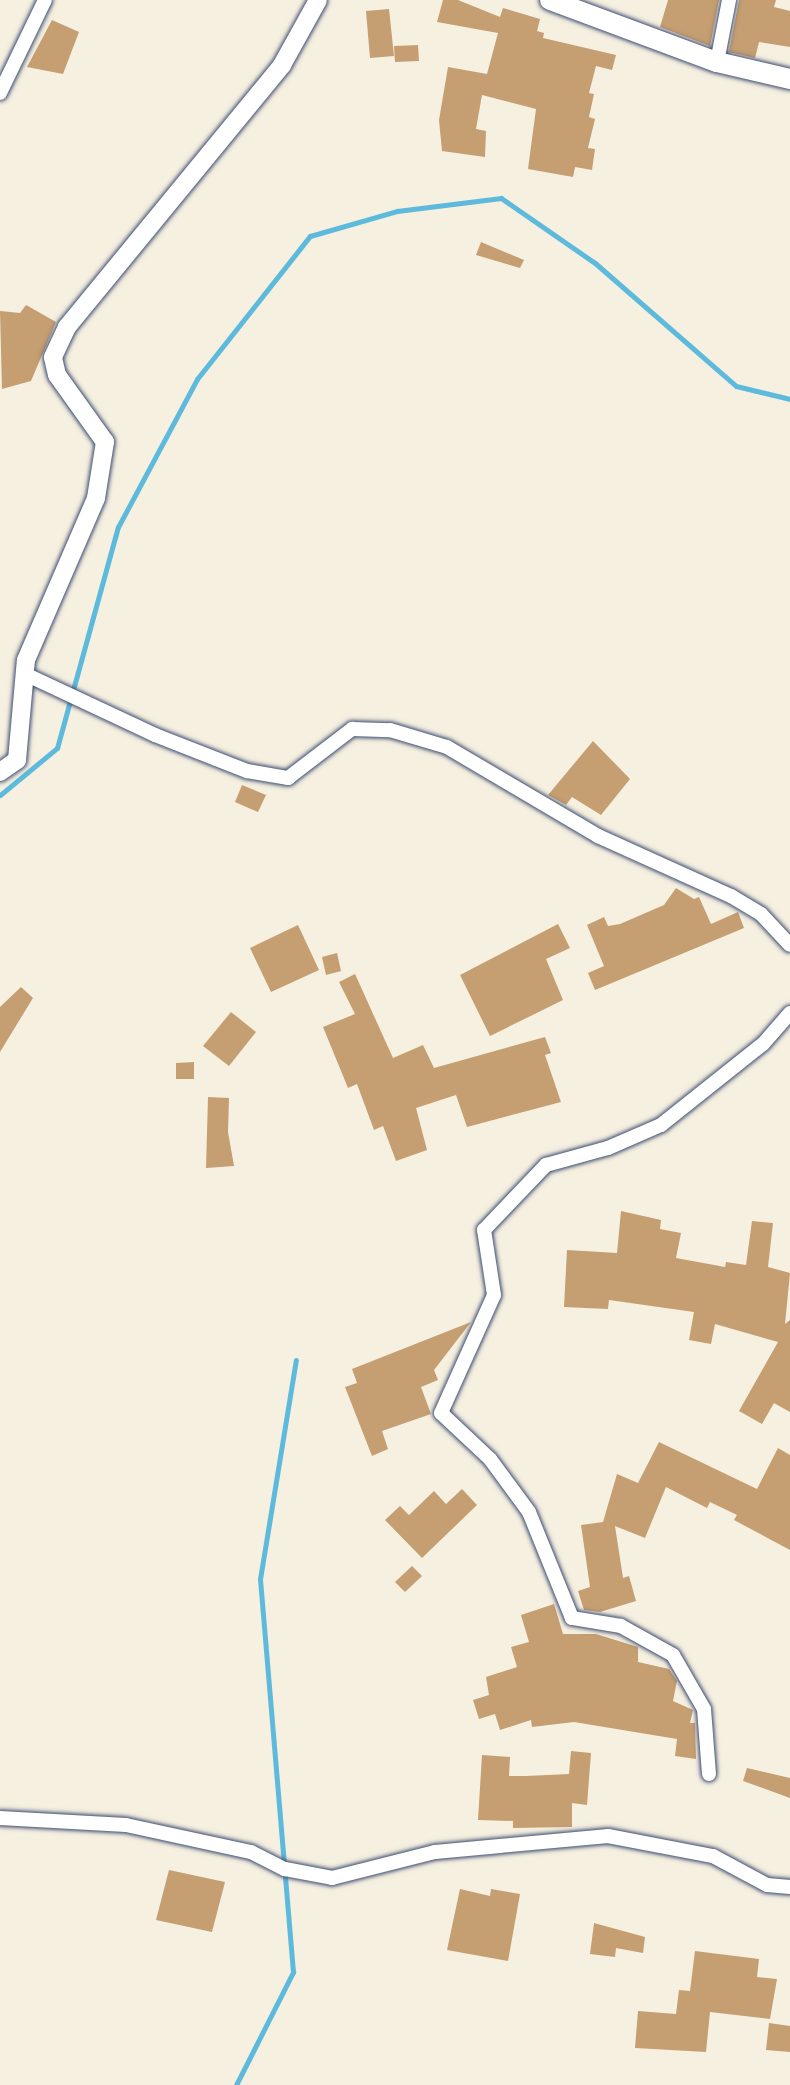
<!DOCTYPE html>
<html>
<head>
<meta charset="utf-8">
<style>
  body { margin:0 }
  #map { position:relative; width:790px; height:2085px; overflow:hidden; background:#f6f0e0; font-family:"Patrick Hand",sans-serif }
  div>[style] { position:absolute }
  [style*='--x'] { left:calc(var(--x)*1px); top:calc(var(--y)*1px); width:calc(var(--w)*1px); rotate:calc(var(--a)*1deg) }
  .stream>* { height:5px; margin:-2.5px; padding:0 2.5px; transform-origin:2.5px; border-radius:2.5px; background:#5ebadc }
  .building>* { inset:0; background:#c59e71 }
  .roads { filter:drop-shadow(0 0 2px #3c4c72) drop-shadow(0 0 2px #3c4c72) }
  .minor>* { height:14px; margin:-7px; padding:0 7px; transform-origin:7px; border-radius:7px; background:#fff }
  .tertiary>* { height:18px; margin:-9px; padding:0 9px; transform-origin:9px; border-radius:9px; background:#fff }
  .secondary>* { height:20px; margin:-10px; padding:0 10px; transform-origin:10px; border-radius:10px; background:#fff }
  span { translate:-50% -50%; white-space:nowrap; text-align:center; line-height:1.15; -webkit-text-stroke:6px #fff; paint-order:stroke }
</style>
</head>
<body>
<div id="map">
  <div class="stream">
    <div style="--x:0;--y:795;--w:74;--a:-39.5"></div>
    <div style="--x:57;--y:748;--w:229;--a:-74.6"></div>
    <div style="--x:118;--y:527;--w:168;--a:-61.9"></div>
    <div style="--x:197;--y:379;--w:182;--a:-51.7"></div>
    <div style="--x:310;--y:236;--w:91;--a:-16"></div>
    <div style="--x:397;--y:211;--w:105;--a:-7.1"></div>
    <div style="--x:501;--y:198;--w:114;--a:34.7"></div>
    <div style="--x:595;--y:263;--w:187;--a:41.1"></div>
    <div style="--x:736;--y:386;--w:56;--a:13.5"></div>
    <div style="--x:236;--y:2085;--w:127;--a:-63.2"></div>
    <div style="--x:293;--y:1972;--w:394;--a:-94.8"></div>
    <div style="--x:260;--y:1579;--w:222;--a:-80.7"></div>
  </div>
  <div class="building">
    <div style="clip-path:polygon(443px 0,458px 0,500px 17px,503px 8px,540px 19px,537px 31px,544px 33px,543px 38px,616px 55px,612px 70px,596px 66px,589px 93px,594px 94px,589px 117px,595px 119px,588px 148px,595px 149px,592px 170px,575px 167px,573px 177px,528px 169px,536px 109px,482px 95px,476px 129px,486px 131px,485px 157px,442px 151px,439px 120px,448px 67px,487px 74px,498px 33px,437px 22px)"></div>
    <div style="clip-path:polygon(668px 0,719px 0,710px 46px,660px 27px)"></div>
    <div style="clip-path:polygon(739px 0,776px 0,774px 7px,790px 11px,790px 47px,759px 42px,755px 58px,729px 52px)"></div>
    <div style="clip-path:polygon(389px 9px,394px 56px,370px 58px,366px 11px)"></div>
    <div style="clip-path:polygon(52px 20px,79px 32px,63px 74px,27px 67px)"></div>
    <div style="clip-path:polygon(418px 45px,419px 61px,395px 62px,394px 46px)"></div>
    <div style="clip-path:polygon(481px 242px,524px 260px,520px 268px,476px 255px)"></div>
    <div style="clip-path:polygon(26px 305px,56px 322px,31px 381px,2px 389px,0 311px,20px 313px)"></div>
    <div style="clip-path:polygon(593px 741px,630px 779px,601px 815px,572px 797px,566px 805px,548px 795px)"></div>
    <div style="clip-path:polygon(242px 785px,266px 795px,258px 812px,235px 802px)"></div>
    <div style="clip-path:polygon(676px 888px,694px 899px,699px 897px,711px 924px,738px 912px,744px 928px,595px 990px,588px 973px,604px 966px,587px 925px,604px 917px,608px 926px,620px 924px,664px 905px)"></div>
    <div style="clip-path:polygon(558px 924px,570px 948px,546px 959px,563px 1000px,490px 1036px,460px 975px)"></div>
    <div style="clip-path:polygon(298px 925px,319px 970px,271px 992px,250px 948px)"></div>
    <div style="clip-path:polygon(337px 953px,341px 971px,326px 975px,322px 957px)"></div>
    <div style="clip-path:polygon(355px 974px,393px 1058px,423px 1045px,434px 1068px,545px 1037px,551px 1053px,545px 1055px,561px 1102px,467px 1127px,456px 1095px,416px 1108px,427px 1150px,396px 1161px,383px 1126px,374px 1130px,357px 1084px,348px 1088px,323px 1027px,355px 1014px,339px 982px)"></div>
    <div style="clip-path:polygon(21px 987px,33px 998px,0 1052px,0 1007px)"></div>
    <div style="clip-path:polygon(231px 1012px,256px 1032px,229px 1066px,203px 1046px)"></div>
    <div style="clip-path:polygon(194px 1062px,194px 1079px,176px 1079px,176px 1063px)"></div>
    <div style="clip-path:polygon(208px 1097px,229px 1098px,228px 1132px,234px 1166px,206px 1168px)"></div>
    <div style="clip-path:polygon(621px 1211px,661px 1220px,660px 1229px,681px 1233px,676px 1258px,725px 1267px,726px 1262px,746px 1265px,752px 1221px,773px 1223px,768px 1267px,790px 1273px,785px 1324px,790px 1320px,790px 1412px,774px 1403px,762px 1424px,739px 1411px,778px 1342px,715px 1324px,711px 1344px,689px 1340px,694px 1312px,609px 1300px,608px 1309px,564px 1307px,567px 1250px,617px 1253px)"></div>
    <div style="clip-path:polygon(471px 1322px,434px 1370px,438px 1380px,421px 1387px,431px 1414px,382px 1431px,388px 1449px,372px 1456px,345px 1387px,357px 1383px,352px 1369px)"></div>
    <div style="clip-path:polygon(659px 1442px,757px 1489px,778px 1448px,790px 1455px,790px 1550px,734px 1520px,737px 1515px,710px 1502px,707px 1508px,666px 1487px,645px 1538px,615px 1526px,623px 1578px,629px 1576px,636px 1601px,600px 1612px,584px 1610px,578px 1591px,590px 1587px,581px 1525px,603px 1522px,617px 1474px,638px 1483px)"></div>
    <div style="clip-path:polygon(462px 1489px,477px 1505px,422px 1558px,385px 1520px,400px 1506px,409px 1515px,434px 1491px,446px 1504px)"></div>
    <div style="clip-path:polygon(412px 1566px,422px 1576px,405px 1592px,395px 1582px)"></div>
    <div style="clip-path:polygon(554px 1604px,563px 1634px,596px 1634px,638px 1647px,638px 1662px,669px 1669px,677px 1681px,673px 1701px,693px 1710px,690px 1723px,695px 1723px,696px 1759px,675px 1756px,677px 1739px,574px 1722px,532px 1727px,531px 1720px,500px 1730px,495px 1714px,479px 1719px,473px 1700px,489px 1695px,486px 1677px,517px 1667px,511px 1647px,529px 1642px,521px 1615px)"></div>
    <div style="clip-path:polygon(571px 1751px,591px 1753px,587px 1805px,572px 1803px,572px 1827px,513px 1828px,513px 1821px,478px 1820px,482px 1755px,510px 1757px,509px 1776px,526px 1776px,569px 1774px)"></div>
    <div style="clip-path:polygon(747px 1768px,790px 1778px,790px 1798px,743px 1781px)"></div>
    <div style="clip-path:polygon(169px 1870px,225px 1882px,212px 1932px,156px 1920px)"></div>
    <div style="clip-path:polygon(460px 1889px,490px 1896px,491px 1889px,520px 1894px,508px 1961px,447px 1950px)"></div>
    <div style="clip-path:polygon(594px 1923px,645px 1937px,643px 1953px,616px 1948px,615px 1957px,590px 1954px)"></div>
    <div style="clip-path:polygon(695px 1951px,759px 1959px,757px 1977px,777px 1979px,770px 2019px,710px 2012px,706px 2052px,635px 2048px,638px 2011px,676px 2014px,679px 1990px,690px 1991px)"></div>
    <div style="clip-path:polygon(769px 2023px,790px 2026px,790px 2052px,766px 2050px)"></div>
  </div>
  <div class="roads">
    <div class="minor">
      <div style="--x:717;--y:62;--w:63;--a:-79"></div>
      <div style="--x:0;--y:93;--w:103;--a:-64.2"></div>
      <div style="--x:25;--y:674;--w:144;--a:25.1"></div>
      <div style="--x:155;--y:735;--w:99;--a:21.4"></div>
      <div style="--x:247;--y:771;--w:42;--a:9.7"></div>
      <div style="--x:288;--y:778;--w:81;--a:-37.4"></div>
      <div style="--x:352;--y:729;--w:38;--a:2"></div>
      <div style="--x:390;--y:730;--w:59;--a:16.6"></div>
      <div style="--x:447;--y:747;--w:175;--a:30.5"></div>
      <div style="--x:598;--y:836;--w:146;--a:24.3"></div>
      <div style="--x:731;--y:896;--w:35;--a:31"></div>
      <div style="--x:761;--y:914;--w:42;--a:46.9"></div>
      <div style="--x:709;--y:1774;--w:65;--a:-94.4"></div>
      <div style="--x:704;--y:1709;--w:62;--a:-119.9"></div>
      <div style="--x:673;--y:1655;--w:60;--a:-150.9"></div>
      <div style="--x:621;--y:1626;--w:50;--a:-170.7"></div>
      <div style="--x:572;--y:1618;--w:114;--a:-112.1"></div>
      <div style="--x:529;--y:1512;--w:66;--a:-126.3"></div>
      <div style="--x:490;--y:1459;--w:67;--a:-136.8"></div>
      <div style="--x:441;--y:1413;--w:129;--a:-65.8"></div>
      <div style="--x:494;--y:1295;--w:66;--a:-98.7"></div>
      <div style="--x:484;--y:1230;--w:90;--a:-46.4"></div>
      <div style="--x:546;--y:1165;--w:64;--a:-15.3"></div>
      <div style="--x:608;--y:1148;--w:58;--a:-23.5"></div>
      <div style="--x:661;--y:1125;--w:130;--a:-38.5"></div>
      <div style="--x:763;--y:1044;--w:41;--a:-48.9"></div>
      <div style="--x:0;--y:1818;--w:126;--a:3.2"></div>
      <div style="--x:126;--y:1825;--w:128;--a:12.2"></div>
      <div style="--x:251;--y:1852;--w:38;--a:27"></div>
      <div style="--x:285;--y:1869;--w:48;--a:10.8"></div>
      <div style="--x:332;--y:1878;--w:106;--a:-14.2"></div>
      <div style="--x:435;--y:1852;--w:174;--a:-5.3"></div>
      <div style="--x:608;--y:1836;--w:107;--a:10.8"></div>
      <div style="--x:713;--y:1856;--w:61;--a:28.2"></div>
      <div style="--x:767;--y:1885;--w:23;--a:5"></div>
    </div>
    <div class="tertiary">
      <div style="--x:0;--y:772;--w:21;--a:-35"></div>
      <div style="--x:17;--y:760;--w:100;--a:-84.9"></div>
      <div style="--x:26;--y:660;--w:176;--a:-66.6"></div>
      <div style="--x:96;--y:498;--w:57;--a:-80.9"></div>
      <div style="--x:105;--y:442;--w:82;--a:-125.6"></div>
      <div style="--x:57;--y:375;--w:18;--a:-103"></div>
      <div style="--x:53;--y:357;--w:33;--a:-65"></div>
      <div style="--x:67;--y:327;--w:339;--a:-50.6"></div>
      <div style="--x:282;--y:65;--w:74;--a:-61"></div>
    </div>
    <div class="secondary">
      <div style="--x:550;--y:0;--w:178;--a:20.4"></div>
      <div style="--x:717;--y:62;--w:75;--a:13.1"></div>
    </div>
  </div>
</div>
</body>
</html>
